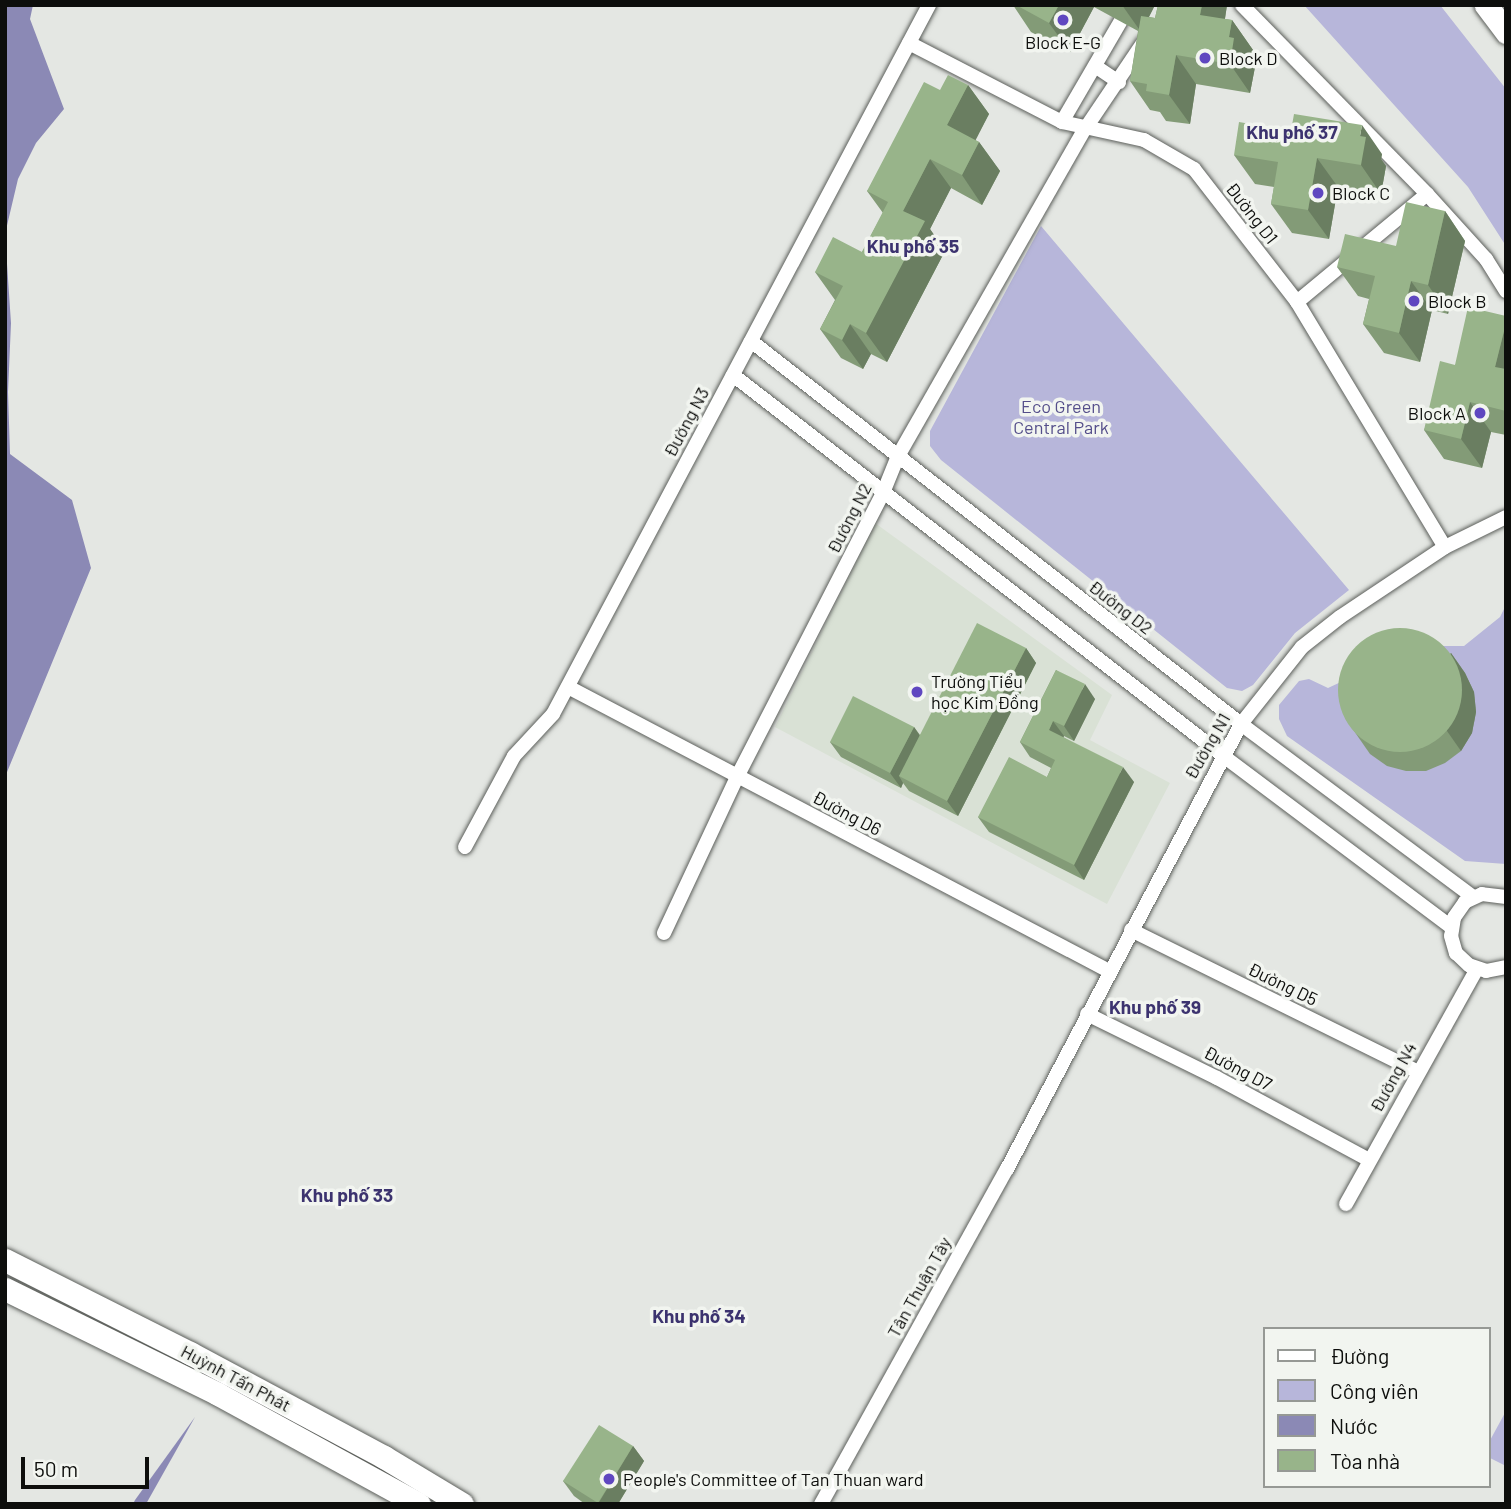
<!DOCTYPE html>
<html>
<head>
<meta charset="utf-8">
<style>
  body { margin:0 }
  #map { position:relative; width:1511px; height:1509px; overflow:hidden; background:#e4e7e3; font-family:Barlow,sans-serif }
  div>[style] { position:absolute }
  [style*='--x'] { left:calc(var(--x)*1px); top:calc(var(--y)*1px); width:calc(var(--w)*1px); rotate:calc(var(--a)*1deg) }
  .built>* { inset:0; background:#d9e1d5 }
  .green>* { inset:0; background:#b7b6da }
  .water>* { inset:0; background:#8b89b5 }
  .roads { filter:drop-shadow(0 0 2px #5c5f5b) drop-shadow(0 0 2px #5c5f5b) }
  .street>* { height:14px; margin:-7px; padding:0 7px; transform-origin:7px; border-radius:7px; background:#fff }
  .primary>* { height:23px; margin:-11.5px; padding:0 11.5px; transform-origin:11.5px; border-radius:11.5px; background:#fff }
  .wall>* { inset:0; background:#839b77 }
  .shaded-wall>* { inset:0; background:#6a7e61 }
  .building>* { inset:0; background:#98b48a }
  .round { border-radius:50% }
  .dots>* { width:19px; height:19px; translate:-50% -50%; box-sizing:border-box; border:4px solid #f2f5f0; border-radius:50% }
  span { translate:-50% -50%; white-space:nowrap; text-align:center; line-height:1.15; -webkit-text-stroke:7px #f2f5f0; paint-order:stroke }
  .poi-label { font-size:18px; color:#0d0e0c }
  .left { translate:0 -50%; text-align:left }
  .right { translate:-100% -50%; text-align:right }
  .street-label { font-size:18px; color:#0d0e0c }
  .park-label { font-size:18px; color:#544e8a }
  .neighbourhood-label { font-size:19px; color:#3c336f; font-weight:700 }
  .frame { position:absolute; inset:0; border:7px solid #0d0e0c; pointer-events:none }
  .legend { position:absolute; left:1263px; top:1327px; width:228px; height:161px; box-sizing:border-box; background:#f2f5f0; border:2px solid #969995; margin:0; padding:9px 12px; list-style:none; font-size:21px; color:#0d0e0c }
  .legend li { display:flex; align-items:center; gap:14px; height:35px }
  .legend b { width:35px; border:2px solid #969995 }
  .scale { position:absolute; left:21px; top:1457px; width:128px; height:32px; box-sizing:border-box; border:4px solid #0d0e0c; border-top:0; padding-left:9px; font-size:21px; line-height:24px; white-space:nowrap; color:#0d0e0c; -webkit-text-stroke:5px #f2f5f0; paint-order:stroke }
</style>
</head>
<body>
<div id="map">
  <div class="built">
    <div style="clip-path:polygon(875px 523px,1112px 695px,1090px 740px,1170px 783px,1107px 904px,775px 727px)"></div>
  </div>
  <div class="green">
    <div style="clip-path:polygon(1304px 5px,1440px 5px,1506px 89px,1506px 246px,1468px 187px)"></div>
    <div style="clip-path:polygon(1041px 226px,1349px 590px,1295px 633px,1253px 685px,1242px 691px,1227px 688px,941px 460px,930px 446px,930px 431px)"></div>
    <div style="clip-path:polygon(1506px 605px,1506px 864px,1465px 861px,1287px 736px,1279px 719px,1279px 705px,1299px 681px,1309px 679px,1328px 688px,1418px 646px,1464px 646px,1500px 617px)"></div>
    <div style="clip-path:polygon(1506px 1411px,1506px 1466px,1488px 1457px,1488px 1444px)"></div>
  </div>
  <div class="water">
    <div style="clip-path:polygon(5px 5px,33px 5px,30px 19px,64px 109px,36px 143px,18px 179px,5px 234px,11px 323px,8px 392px,10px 454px,72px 500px,91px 568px,5px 777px)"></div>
    <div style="clip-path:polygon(195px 1417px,146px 1504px,133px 1504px,135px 1500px)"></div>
  </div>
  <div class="roads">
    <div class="street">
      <div style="--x:1242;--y:5;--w:264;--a:45.6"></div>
      <div style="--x:909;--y:43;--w:172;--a:27.3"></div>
      <div style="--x:1062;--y:122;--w:84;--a:12.4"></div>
      <div style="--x:1144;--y:140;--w:58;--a:30.1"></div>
      <div style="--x:1194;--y:169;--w:168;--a:52.2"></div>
      <div style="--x:1297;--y:302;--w:286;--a:58.9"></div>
      <div style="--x:1095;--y:66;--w:29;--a:34"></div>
      <div style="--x:1062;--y:122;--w:135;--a:-59.8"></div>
      <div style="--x:1297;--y:302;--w:169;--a:-39.7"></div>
      <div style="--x:1427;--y:194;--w:88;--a:47.8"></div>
      <div style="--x:1486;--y:259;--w:38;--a:58"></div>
      <div style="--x:751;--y:341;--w:622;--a:38.01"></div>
      <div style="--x:1241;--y:724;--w:289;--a:36.7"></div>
      <div style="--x:733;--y:375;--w:619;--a:37.85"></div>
      <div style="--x:1222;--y:755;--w:286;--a:36.9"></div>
      <div style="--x:568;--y:687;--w:611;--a:27.7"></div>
      <div style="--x:465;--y:847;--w:103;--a:-61.7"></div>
      <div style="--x:514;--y:756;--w:57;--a:-47.1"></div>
      <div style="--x:553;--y:714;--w:803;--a:-62.06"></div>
      <div style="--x:1506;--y:897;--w:24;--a:-173"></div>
      <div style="--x:1482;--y:894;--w:19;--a:155"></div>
      <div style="--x:1465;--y:902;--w:19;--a:125"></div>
      <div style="--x:1454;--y:918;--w:18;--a:99"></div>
      <div style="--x:1451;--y:936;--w:18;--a:74"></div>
      <div style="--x:1456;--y:953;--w:18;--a:43"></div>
      <div style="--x:1469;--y:965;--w:18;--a:19"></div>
      <div style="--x:1486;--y:971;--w:20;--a:-11"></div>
      <div style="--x:1131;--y:930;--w:320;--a:26.3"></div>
      <div style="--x:664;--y:933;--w:172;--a:-64.9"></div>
      <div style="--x:737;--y:777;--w:319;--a:-62.8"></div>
      <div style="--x:883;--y:493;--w:38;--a:-68"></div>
      <div style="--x:897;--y:458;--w:379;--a:-60.3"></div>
      <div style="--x:1085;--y:129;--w:104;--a:-56"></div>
      <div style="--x:1087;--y:1014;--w:145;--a:26.2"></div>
      <div style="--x:1217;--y:1078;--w:173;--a:28.3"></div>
      <div style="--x:1346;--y:1204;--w:269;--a:-60.9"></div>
      <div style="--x:821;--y:1504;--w:383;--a:-61"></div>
      <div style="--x:1007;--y:1169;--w:503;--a:-62.26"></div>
      <div style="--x:1241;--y:724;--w:98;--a:-51.6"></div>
      <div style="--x:1302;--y:647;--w:48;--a:-38.3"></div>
      <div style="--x:1340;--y:617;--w:126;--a:-33.7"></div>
      <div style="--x:1445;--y:547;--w:68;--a:-26.2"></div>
    </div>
    <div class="primary">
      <div style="--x:1486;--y:5;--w:34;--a:53"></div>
      <div style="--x:5;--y:1260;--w:207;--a:26.7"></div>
      <div style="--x:190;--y:1353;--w:220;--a:28.2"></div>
      <div style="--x:384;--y:1457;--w:91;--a:31.1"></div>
      <div style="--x:5;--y:1289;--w:237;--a:26.2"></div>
      <div style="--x:218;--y:1394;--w:229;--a:28.7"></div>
    </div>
  </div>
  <div class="wall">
    <div style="clip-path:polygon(1013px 5px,1155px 5px,1149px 17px,1155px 18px,1158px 5px,1227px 5px,1225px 19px,1232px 20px,1253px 50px,1251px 61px,1255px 67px,1250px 93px,1196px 84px,1190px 124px,1166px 121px,1160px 112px,1150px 110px,1130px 81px,1138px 31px,1094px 7px,1070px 52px,1031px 32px)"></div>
    <div style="clip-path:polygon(968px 85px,989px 114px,975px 140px,979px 142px,1000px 171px,982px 205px,951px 188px,930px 229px,945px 251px,887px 362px,871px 354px,863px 369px,841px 358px,820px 329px,835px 300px,815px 272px,862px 252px,883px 213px,867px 191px)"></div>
    <div style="clip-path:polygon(1382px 154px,1381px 159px,1386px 166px,1381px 194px,1338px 187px,1329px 239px,1292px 233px,1271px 204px,1274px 187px,1255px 184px,1234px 155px)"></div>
    <div style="clip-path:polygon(1445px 211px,1465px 241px,1448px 314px,1432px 310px,1420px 362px,1384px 353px,1363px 324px,1369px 299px,1358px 296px,1337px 267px,1396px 246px)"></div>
    <div style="clip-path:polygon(1506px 316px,1506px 435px,1491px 432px,1482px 468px,1444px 459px,1424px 430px,1455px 365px)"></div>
    <div style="clip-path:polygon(1026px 648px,1036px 663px,958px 816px,909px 791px,903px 783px,901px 788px,841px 757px,830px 742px,914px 727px,920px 735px)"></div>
    <div style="clip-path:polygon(1451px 653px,1465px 673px,1474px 692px,1476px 712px,1472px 733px,1461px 751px,1445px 763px,1426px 771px,1406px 771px,1387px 766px,1370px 754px,1345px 718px)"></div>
    <div style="clip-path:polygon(1056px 670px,1095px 699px,1074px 741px,1064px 736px,1063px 737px,1134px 782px,1084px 880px,989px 832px,978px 817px,1047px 777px,1051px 768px,1030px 757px,1020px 742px)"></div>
    <div style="clip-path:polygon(633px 1446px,644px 1461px,618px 1504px,585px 1504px,574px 1496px,563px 1481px)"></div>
  </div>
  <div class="shaded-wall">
    <div style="clip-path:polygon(1059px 5px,1093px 5px,1094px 7px,1070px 52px,1049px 23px)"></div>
    <div style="clip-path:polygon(1122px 5px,1155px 5px,1141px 32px)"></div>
    <div style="clip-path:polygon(1202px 5px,1227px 5px,1221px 44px,1200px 15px)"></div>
    <div style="clip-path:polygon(1232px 20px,1253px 50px,1251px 61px,1255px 67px,1250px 93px,1230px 64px,1229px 37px)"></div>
    <div style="clip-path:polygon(1176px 55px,1196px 84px,1190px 124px,1169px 95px)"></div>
    <div style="clip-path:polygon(968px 85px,989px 114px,968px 155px,947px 125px)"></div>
    <div style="clip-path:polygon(1362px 125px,1382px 154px,1381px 159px,1386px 166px,1381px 194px,1361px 165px,1360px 136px)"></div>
    <div style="clip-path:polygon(979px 142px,1000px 171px,982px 205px,962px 175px)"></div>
    <div style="clip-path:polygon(1317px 158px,1338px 187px,1329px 239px,1308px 210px)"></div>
    <div style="clip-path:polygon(930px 159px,951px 188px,930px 229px,945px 251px,887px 362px,866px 333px,903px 211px)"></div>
    <div style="clip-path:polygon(1445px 211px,1465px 241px,1448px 314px,1428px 285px)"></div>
    <div style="clip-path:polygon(1411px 281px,1432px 310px,1420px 362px,1399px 333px)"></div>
    <div style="clip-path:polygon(1506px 323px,1506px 382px,1495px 367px)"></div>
    <div style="clip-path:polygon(850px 324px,871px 354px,863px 369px,842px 340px)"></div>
    <div style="clip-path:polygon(1470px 402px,1491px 432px,1482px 468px,1461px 439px)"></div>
    <div style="clip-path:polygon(1026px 648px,1036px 663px,958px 816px,947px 801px)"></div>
    <div style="clip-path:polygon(1451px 653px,1465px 673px,1474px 692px,1476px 712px,1472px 733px,1461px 751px,1447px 731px)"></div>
    <div style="clip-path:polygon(1085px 684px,1095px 699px,1074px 741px,1064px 726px)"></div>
    <div style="clip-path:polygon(1053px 721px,1064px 736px,1060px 745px,1049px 730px)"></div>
    <div style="clip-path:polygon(914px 727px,924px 742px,899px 776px,903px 783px,901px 788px,890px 773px)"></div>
    <div style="clip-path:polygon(1123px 767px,1134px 782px,1084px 880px,1074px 865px)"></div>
    <div style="clip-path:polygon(633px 1446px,644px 1461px,618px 1504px,598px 1504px)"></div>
  </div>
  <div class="building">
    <div style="clip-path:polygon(1016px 5px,1059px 5px,1049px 23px)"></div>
    <div style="clip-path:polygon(1158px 5px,1202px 5px,1200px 15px,1232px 20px,1229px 37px,1234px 38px,1230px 64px,1176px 55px,1169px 95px,1146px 91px,1147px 84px,1130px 81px,1141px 16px,1155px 18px)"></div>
    <div style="clip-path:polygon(948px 75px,968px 85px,947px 125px,979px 142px,962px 175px,930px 159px,903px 211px,925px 221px,866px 333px,850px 324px,842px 340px,820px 329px,843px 286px,815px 272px,833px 237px,862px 252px,888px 202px,867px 191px,924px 82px,940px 90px)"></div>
    <div style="clip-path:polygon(1294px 114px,1362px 125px,1360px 136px,1366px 137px,1361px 165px,1317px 158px,1308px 210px,1271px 204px,1278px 162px,1234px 155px,1239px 122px,1291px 131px)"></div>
    <div style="clip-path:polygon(1406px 202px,1445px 211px,1428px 285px,1411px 281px,1399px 333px,1363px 324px,1375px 276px,1337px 267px,1345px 234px,1396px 246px)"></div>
    <div style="clip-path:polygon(1468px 307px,1506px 316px,1506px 323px,1495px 367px,1506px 369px,1506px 411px,1470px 402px,1461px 439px,1424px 430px,1440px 361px,1455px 365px)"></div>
    <div style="clip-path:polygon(977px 623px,1026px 648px,947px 801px,899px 776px)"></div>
    <div class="round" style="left:1338px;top:628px;width:124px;height:124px"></div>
    <div style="clip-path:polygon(1056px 670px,1085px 684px,1064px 726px,1053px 721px,1049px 730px,1123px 767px,1074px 865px,978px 817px,1009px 757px,1047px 777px,1055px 760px,1020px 742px)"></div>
    <div style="clip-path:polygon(853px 696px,914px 727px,890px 773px,830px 742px)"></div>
    <div style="clip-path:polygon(599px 1425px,633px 1446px,598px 1503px,563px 1481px)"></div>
  </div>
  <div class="dots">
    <div style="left:1063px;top:20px;background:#5f47c0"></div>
    <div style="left:1205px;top:58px;background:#5f47c0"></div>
    <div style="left:1318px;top:193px;background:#5f47c0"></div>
    <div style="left:1414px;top:301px;background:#5f47c0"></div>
    <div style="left:1480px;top:413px;background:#5f47c0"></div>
    <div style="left:917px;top:692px;background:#5f47c0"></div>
    <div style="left:609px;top:1479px;background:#5f47c0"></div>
  </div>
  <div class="poi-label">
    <span style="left:1063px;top:42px">Block E-G</span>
    <span class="left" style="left:1219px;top:58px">Block D</span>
    <span class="left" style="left:1332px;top:193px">Block C</span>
    <span class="left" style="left:1428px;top:301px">Block B</span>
    <span class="right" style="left:1466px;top:413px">Block A</span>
    <span class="left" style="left:931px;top:692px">Trường Tiểu<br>học Kim Đồng</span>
    <span class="left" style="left:623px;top:1479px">People's Committee of Tan Thuan ward</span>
  </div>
  <div class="street-label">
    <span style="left:1252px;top:213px;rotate:52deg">Đường D1</span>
    <span style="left:686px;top:422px;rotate:-62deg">Đường N3</span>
    <span style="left:849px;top:518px;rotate:-63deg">Đường N2</span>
    <span style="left:1121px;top:607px;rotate:38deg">Đường D2</span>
    <span style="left:1207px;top:746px;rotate:-60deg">Đường N1</span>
    <span style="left:847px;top:813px;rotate:28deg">Đường D6</span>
    <span style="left:1283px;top:984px;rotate:26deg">Đường D5</span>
    <span style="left:1238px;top:1068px;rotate:28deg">Đường D7</span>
    <span style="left:1393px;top:1077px;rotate:-61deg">Đường N4</span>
    <span style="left:919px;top:1287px;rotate:-61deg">Tân Thuận Tây</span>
    <span style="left:236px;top:1378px;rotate:28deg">Huỳnh Tấn Phát</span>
  </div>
  <div class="park-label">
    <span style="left:1061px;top:417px">Eco Green<br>Central Park</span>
  </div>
  <div class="neighbourhood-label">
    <span style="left:1292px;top:132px">Khu phố 37</span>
    <span style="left:913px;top:246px">Khu phố 35</span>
    <span style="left:1155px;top:1007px">Khu phố 39</span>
    <span style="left:347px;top:1195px">Khu phố 33</span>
    <span style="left:699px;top:1316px">Khu phố 34</span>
  </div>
  <div class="frame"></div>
  <ul class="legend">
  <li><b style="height:9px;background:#fff"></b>Đường</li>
  <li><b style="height:19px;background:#b7b6da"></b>Công viên</li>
  <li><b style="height:19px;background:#8b89b5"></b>Nước</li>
  <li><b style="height:19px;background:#98b48a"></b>Tòa nhà</li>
  </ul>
  <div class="scale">50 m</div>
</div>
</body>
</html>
